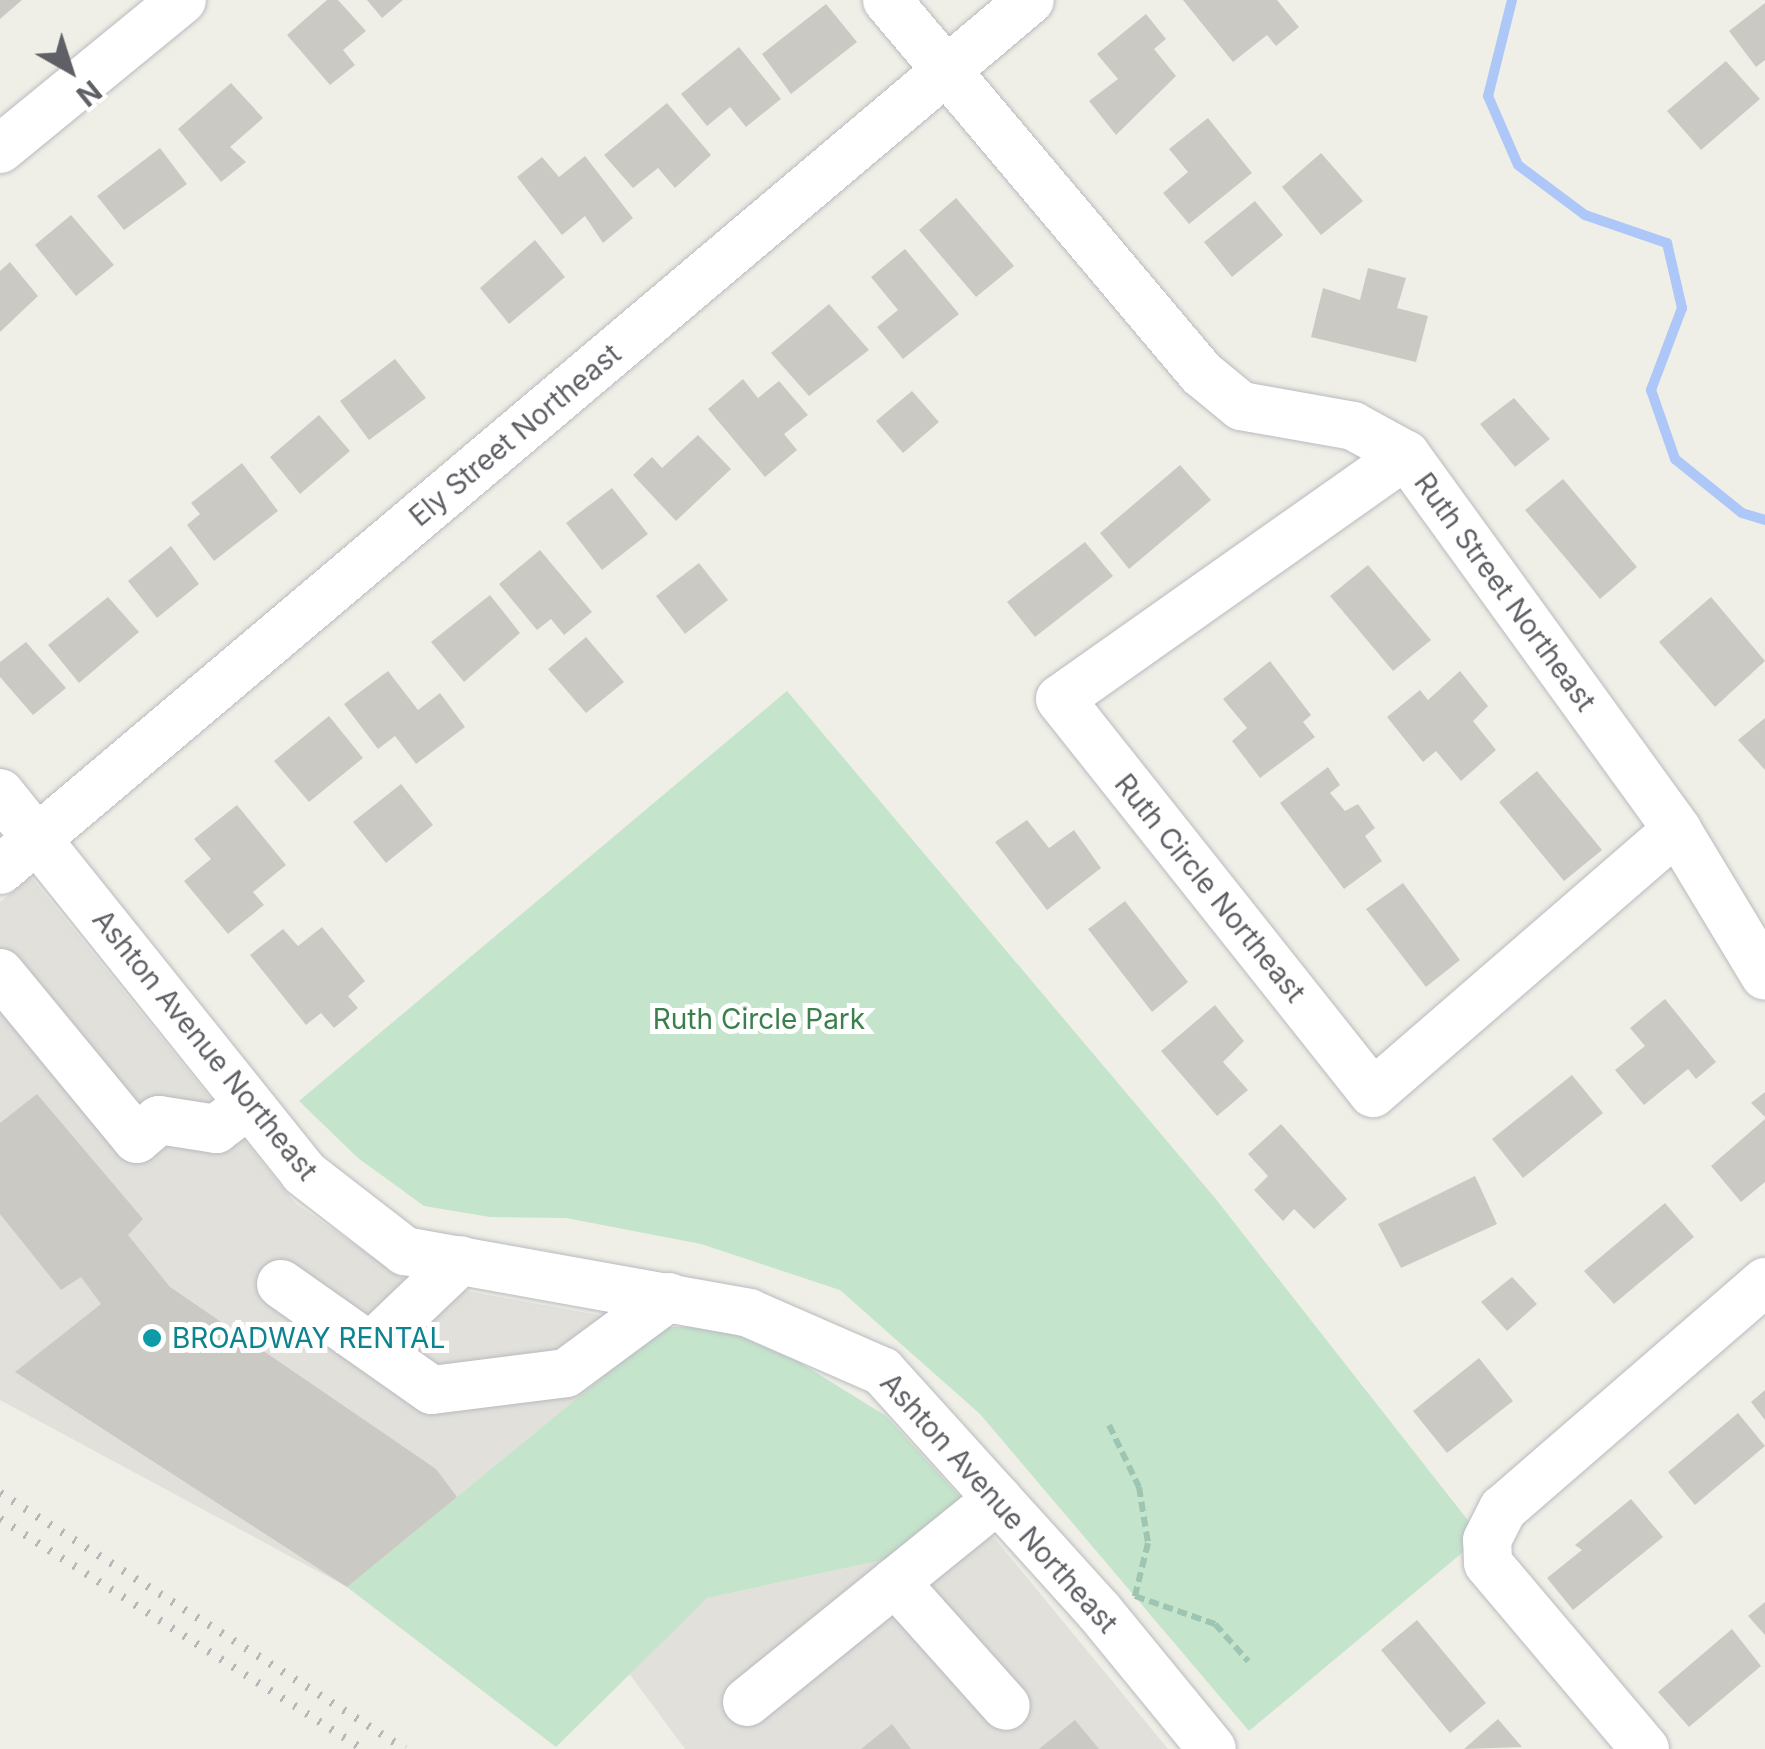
<!DOCTYPE html>
<html>
<head>
<meta charset="utf-8">
<style>
  body { margin:0 }
  #map { position:relative; width:1765px; height:1749px; overflow:hidden; background:#efefe7; font-family:Inter,sans-serif }
  div>[style] { position:absolute }
  [style*='--x'] { left:calc(var(--x)*1px); top:calc(var(--y)*1px); width:calc(var(--w)*1px); rotate:calc(var(--a)*1deg) }
  .industrial>* { inset:0; background:#e1e0db }
  .green>* { inset:0; background:#c5e4cc }
  .stream>* { height:10px; margin:-5px; padding:0 5px; transform-origin:5px; border-radius:5px; background:#adc7f8 }
  .building>* { inset:0; background:#cbc9c3 }
  .path>* { height:6px; margin-top:-3px; transform-origin:0; background:repeating-linear-gradient(90deg,#9ec5b2 0 10px,transparent 0 15px) }
  .roads { filter:drop-shadow(0 0 2px #b9babf) drop-shadow(0 0 2px #b9babf) }
  .minor>* { height:48px; margin:-24px; padding:0 24px; transform-origin:24px; border-radius:24px; background:#fff }
  .rail>* { height:8px; margin-top:-4px; transform-origin:0; background:repeating-linear-gradient(90deg,#b6b7b7 0 2.5px,transparent 0 14.5px) }
  .dots>* { width:28px; height:28px; translate:-50% -50%; box-sizing:border-box; border:5px solid #fff; border-radius:50% }
  span { translate:-50% -50%; white-space:nowrap; text-align:center; line-height:1.15; -webkit-text-stroke:10px #fff; paint-order:stroke }
  .street-label { font-size:28px; color:#5e6065 }
  .park-label { font-size:28px; color:#3b7f4d }
  .culture-label { font-size:28px; color:#0d838f }
  .left { translate:0 -50%; text-align:left }
  .north { position:absolute; left:20px; top:20px; width:100px; height:100px; -webkit-text-stroke:8px #fff; paint-order:stroke; rotate:141deg; font-size:28px; font-weight:700; line-height:40px; text-align:center; color:#5e6065 }
  .north::after { content:''; display:block; margin:auto; width:35px; height:45px; background:#5e6065; clip-path:polygon(50% 0,100% 100%,50% 72%,0 100%) }
</style>
</head>
<body>
<div id="map">
  <div class="industrial">
    <div style="clip-path:polygon(31px 877px,295px 1203px,406px 1280px,664px 1327px,347px 1587px,0 1400px,0 902px)"></div>
    <div style="clip-path:polygon(964px 1501px,1168px 1749px,685px 1749px,628px 1672px,707px 1598px,887px 1559px)"></div>
  </div>
  <div class="green">
    <div style="clip-path:polygon(787px 691px,1215px 1198px,1481px 1537px,1249px 1731px,980px 1414px,840px 1290px,701px 1244px,566px 1218px,490px 1217px,424px 1206px,358px 1158px,299px 1101px)"></div>
    <div style="clip-path:polygon(664px 1327px,719px 1327px,799px 1362px,886px 1416px,964px 1501px,887px 1559px,707px 1598px,556px 1747px,347px 1587px)"></div>
  </div>
  <div class="stream">
    <div style="--x:1512;--y:0;--w:99;--a:104"></div>
    <div style="--x:1488;--y:96;--w:75;--a:66.5"></div>
    <div style="--x:1518;--y:165;--w:84;--a:36.7"></div>
    <div style="--x:1585;--y:215;--w:87;--a:18.9"></div>
    <div style="--x:1667;--y:243;--w:67;--a:77"></div>
    <div style="--x:1682;--y:308;--w:88;--a:110.7"></div>
    <div style="--x:1651;--y:390;--w:73;--a:70.8"></div>
    <div style="--x:1675;--y:459;--w:86;--a:38.9"></div>
    <div style="--x:1742;--y:513;--w:24;--a:17"></div>
  </div>
  <div class="building">
    <div style="clip-path:polygon(0 0,22px 0,0 19px)"></div>
    <div style="clip-path:polygon(327px 0,338px 0,366px 31px,343px 50px,355px 65px,330px 85px,287px 35px)"></div>
    <div style="clip-path:polygon(367px 0,403px 0,382px 18px)"></div>
    <div style="clip-path:polygon(1183px 0,1277px 0,1299px 27px,1276px 46px,1267px 35px,1233px 62px)"></div>
    <div style="clip-path:polygon(1765px 3px,1765px 60px,1756px 67px,1729px 31px)"></div>
    <div style="clip-path:polygon(826px 4px,857px 42px,791px 94px,762px 54px)"></div>
    <div style="clip-path:polygon(1146px 14px,1166px 39px,1154px 49px,1176px 76px,1116px 135px,1089px 101px,1118px 79px,1097px 54px)"></div>
    <div style="clip-path:polygon(739px 47px,781px 99px,746px 127px,730px 107px,707px 126px,681px 94px)"></div>
    <div style="clip-path:polygon(1726px 61px,1760px 99px,1701px 150px,1667px 111px)"></div>
    <div style="clip-path:polygon(231px 83px,263px 118px,230px 147px,246px 162px,221px 182px,178px 129px)"></div>
    <div style="clip-path:polygon(667px 103px,711px 155px,675px 188px,658px 168px,633px 188px,604px 155px)"></div>
    <div style="clip-path:polygon(1208px 118px,1252px 173px,1189px 224px,1163px 193px,1188px 172px,1169px 149px)"></div>
    <div style="clip-path:polygon(160px 148px,187px 184px,124px 230px,97px 196px)"></div>
    <div style="clip-path:polygon(1321px 153px,1363px 201px,1321px 235px,1282px 187px)"></div>
    <div style="clip-path:polygon(585px 156px,633px 218px,603px 243px,585px 216px,562px 235px,517px 177px,542px 157px,559px 177px)"></div>
    <div style="clip-path:polygon(956px 198px,1014px 266px,976px 297px,919px 230px)"></div>
    <div style="clip-path:polygon(1255px 201px,1283px 235px,1232px 277px,1204px 242px)"></div>
    <div style="clip-path:polygon(71px 215px,114px 265px,76px 296px,35px 245px)"></div>
    <div style="clip-path:polygon(535px 240px,565px 277px,509px 324px,480px 288px)"></div>
    <div style="clip-path:polygon(905px 249px,959px 314px,903px 359px,877px 327px,898px 310px,871px 277px)"></div>
    <div style="clip-path:polygon(10px 262px,38px 296px,0 332px,0 271px)"></div>
    <div style="clip-path:polygon(1368px 268px,1406px 278px,1397px 308px,1428px 316px,1416px 362px,1311px 337px,1323px 288px,1360px 300px)"></div>
    <div style="clip-path:polygon(829px 304px,869px 350px,809px 396px,771px 353px)"></div>
    <div style="clip-path:polygon(395px 359px,426px 398px,369px 440px,340px 401px)"></div>
    <div style="clip-path:polygon(743px 379px,758px 398px,779px 381px,808px 415px,784px 434px,797px 450px,765px 477px,708px 409px)"></div>
    <div style="clip-path:polygon(912px 391px,939px 422px,903px 453px,876px 421px)"></div>
    <div style="clip-path:polygon(1514px 398px,1550px 439px,1515px 467px,1480px 424px)"></div>
    <div style="clip-path:polygon(319px 415px,350px 451px,300px 494px,270px 457px)"></div>
    <div style="clip-path:polygon(698px 435px,731px 469px,676px 521px,633px 475px,652px 457px,662px 468px)"></div>
    <div style="clip-path:polygon(242px 463px,278px 511px,214px 561px,187px 525px,200px 514px,191px 503px)"></div>
    <div style="clip-path:polygon(1180px 465px,1211px 500px,1129px 569px,1100px 533px)"></div>
    <div style="clip-path:polygon(1563px 479px,1637px 567px,1600px 599px,1525px 510px)"></div>
    <div style="clip-path:polygon(612px 488px,648px 534px,602px 570px,566px 523px)"></div>
    <div style="clip-path:polygon(1085px 542px,1113px 576px,1035px 637px,1007px 602px)"></div>
    <div style="clip-path:polygon(171px 546px,199px 584px,157px 618px,128px 581px)"></div>
    <div style="clip-path:polygon(540px 550px,592px 612px,564px 635px,551px 619px,537px 630px,499px 584px)"></div>
    <div style="clip-path:polygon(699px 563px,728px 600px,685px 634px,656px 596px)"></div>
    <div style="clip-path:polygon(1368px 565px,1431px 640px,1393px 671px,1330px 596px)"></div>
    <div style="clip-path:polygon(490px 595px,520px 633px,464px 682px,431px 642px)"></div>
    <div style="clip-path:polygon(108px 597px,139px 632px,79px 683px,48px 645px)"></div>
    <div style="clip-path:polygon(1711px 597px,1765px 661px,1715px 707px,1659px 642px)"></div>
    <div style="clip-path:polygon(586px 637px,624px 682px,586px 713px,548px 669px)"></div>
    <div style="clip-path:polygon(26px 642px,66px 688px,33px 715px,0 677px,0 662px)"></div>
    <div style="clip-path:polygon(1270px 661px,1311px 715px,1303px 722px,1315px 737px,1260px 778px,1232px 741px,1247px 728px,1223px 699px)"></div>
    <div style="clip-path:polygon(388px 671px,418px 710px,440px 693px,465px 727px,416px 764px,395px 736px,378px 749px,344px 704px)"></div>
    <div style="clip-path:polygon(1460px 671px,1488px 706px,1473px 721px,1496px 750px,1461px 781px,1436px 751px,1423px 762px,1387px 717px,1420px 690px,1428px 700px)"></div>
    <div style="clip-path:polygon(329px 716px,363px 758px,309px 802px,274px 761px)"></div>
    <div style="clip-path:polygon(1765px 718px,1765px 770px,1738px 740px)"></div>
    <div style="clip-path:polygon(1328px 767px,1340px 785px,1330px 793px,1345px 811px,1358px 804px,1375px 828px,1365px 836px,1382px 861px,1344px 889px,1280px 803px)"></div>
    <div style="clip-path:polygon(1537px 771px,1602px 850px,1564px 881px,1499px 802px)"></div>
    <div style="clip-path:polygon(401px 784px,433px 825px,386px 863px,353px 822px)"></div>
    <div style="clip-path:polygon(237px 805px,286px 865px,253px 892px,264px 905px,228px 934px,184px 881px,211px 859px,194px 839px)"></div>
    <div style="clip-path:polygon(1027px 820px,1049px 848px,1074px 830px,1101px 868px,1047px 910px,995px 842px)"></div>
    <div style="clip-path:polygon(1403px 883px,1460px 960px,1426px 987px,1366px 909px)"></div>
    <div style="clip-path:polygon(1125px 901px,1188px 982px,1152px 1012px,1088px 929px)"></div>
    <div style="clip-path:polygon(322px 927px,365px 981px,348px 996px,358px 1008px,334px 1028px,321px 1013px,306px 1025px,250px 955px,283px 929px,298px 946px)"></div>
    <div style="clip-path:polygon(1665px 999px,1716px 1062px,1696px 1079px,1688px 1069px,1644px 1105px,1615px 1070px,1645px 1046px,1630px 1028px)"></div>
    <div style="clip-path:polygon(1215px 1005px,1244px 1041px,1223px 1062px,1248px 1090px,1217px 1116px,1161px 1051px)"></div>
    <div style="clip-path:polygon(1572px 1075px,1603px 1113px,1523px 1178px,1492px 1139px)"></div>
    <div style="clip-path:polygon(1765px 1092px,1765px 1117px,1751px 1103px)"></div>
    <div style="clip-path:polygon(37px 1094px,143px 1219px,128px 1235px,170px 1287px,436px 1469px,457px 1497px,347px 1587px,15px 1372px,101px 1304px,81px 1277px,61px 1290px,0 1214px,0 1123px)"></div>
    <div style="clip-path:polygon(1765px 1119px,1765px 1182px,1741px 1202px,1711px 1166px)"></div>
    <div style="clip-path:polygon(1281px 1124px,1347px 1199px,1314px 1229px,1294px 1209px,1283px 1221px,1254px 1190px,1268px 1176px,1248px 1154px)"></div>
    <div style="clip-path:polygon(1475px 1176px,1497px 1224px,1401px 1268px,1378px 1224px)"></div>
    <div style="clip-path:polygon(1665px 1203px,1694px 1237px,1614px 1304px,1584px 1271px)"></div>
    <div style="clip-path:polygon(1512px 1277px,1537px 1304px,1507px 1331px,1481px 1302px)"></div>
    <div style="clip-path:polygon(1479px 1358px,1513px 1401px,1447px 1453px,1413px 1411px)"></div>
    <div style="clip-path:polygon(1765px 1390px,1765px 1420px,1751px 1402px)"></div>
    <div style="clip-path:polygon(1738px 1413px,1765px 1446px,1695px 1505px,1668px 1472px)"></div>
    <div style="clip-path:polygon(1631px 1499px,1663px 1537px,1573px 1610px,1547px 1578px,1582px 1550px,1575px 1545px)"></div>
    <div style="clip-path:polygon(1765px 1602px,1765px 1635px,1748px 1616px)"></div>
    <div style="clip-path:polygon(1417px 1620px,1486px 1703px,1450px 1733px,1381px 1650px)"></div>
    <div style="clip-path:polygon(1732px 1629px,1761px 1666px,1689px 1727px,1658px 1692px)"></div>
    <div style="clip-path:polygon(1498px 1719px,1522px 1747px,1464px 1749px)"></div>
    <div style="clip-path:polygon(1075px 1720px,1099px 1749px,1039px 1749px)"></div>
    <div style="clip-path:polygon(892px 1724px,911px 1749px,861px 1749px)"></div>
  </div>
  <div class="path">
    <div style="--x:1109;--y:1425;--w:69;--a:64.2"></div>
    <div style="--x:1139;--y:1487;--w:57;--a:80.9"></div>
    <div style="--x:1148;--y:1543;--w:55;--a:103.8"></div>
    <div style="--x:1135;--y:1596;--w:85;--a:19.3"></div>
    <div style="--x:1215;--y:1624;--w:50;--a:48.3"></div>
  </div>
  <div class="roads">
    <div class="minor">
      <div style="--x:887;--y:0;--w:488;--a:49.9"></div>
      <div style="--x:1201;--y:373;--w:52;--a:39.5"></div>
      <div style="--x:1241;--y:406;--w:114;--a:10.1"></div>
      <div style="--x:1353;--y:426;--w:60;--a:28.7"></div>
      <div style="--x:1406;--y:455;--w:463;--a:54.1"></div>
      <div style="--x:1677;--y:830;--w:170;--a:58.9"></div>
      <div style="--x:0;--y:149;--w:235;--a:-39.3"></div>
      <div style="--x:1406;--y:455;--w:423;--a:144.8"></div>
      <div style="--x:1060;--y:699;--w:503;--a:51.54"></div>
      <div style="--x:1373;--y:1093;--w:402;--a:-40.9"></div>
      <div style="--x:0;--y:793;--w:487;--a:51.3"></div>
      <div style="--x:304;--y:1173;--w:128;--a:37.7"></div>
      <div style="--x:405;--y:1251;--w:350;--a:10.2"></div>
      <div style="--x:749;--y:1313;--w:145;--a:23.6"></div>
      <div style="--x:882;--y:1371;--w:324;--a:47.9"></div>
      <div style="--x:1099;--y:1611;--w:178;--a:50.7"></div>
      <div style="--x:0;--y:870;--w:1348;--a:-40.19"></div>
      <div style="--x:0;--y:973;--w:215;--a:50.5"></div>
      <div style="--x:137;--y:1139;--w:29;--a:-41"></div>
      <div style="--x:159;--y:1120;--w:58;--a:9"></div>
      <div style="--x:216;--y:1129;--w:41;--a:-37.1"></div>
      <div style="--x:281;--y:1284;--w:184;--a:35.1"></div>
      <div style="--x:432;--y:1390;--w:135;--a:-7.2"></div>
      <div style="--x:566;--y:1373;--w:128;--a:-36.4"></div>
      <div style="--x:371;--y:1346;--w:124;--a:-43.7"></div>
      <div style="--x:895;--y:1582;--w:166;--a:48.2"></div>
      <div style="--x:747;--y:1702;--w:323;--a:-39"></div>
      <div style="--x:1645;--y:1749;--w:243;--a:-130.2"></div>
      <div style="--x:1488;--y:1563;--w:23;--a:-92"></div>
      <div style="--x:1487;--y:1540;--w:35;--a:-63"></div>
      <div style="--x:1503;--y:1509;--w:347;--a:-40.9"></div>
    </div>
  </div>
  <div class="rail">
    <div style="--x:0;--y:1493;--w:479;--a:32.3"></div>
    <div style="--x:0;--y:1519;--w:430;--a:32.4"></div>
  </div>
  <div class="dots">
    <div style="left:152px;top:1338px;background:#0f9aa8"></div>
  </div>
  <div class="street-label">
    <span style="left:515px;top:435px;rotate:-40deg">Ely Street Northeast</span>
    <span style="left:1505px;top:592px;rotate:54deg">Ruth Street Northeast</span>
    <span style="left:1210px;top:888px;rotate:51deg">Ruth Circle Northeast</span>
    <span style="left:205px;top:1045px;rotate:51deg">Ashton Avenue Northeast</span>
    <span style="left:999px;top:1503px;rotate:48deg">Ashton Avenue Northeast</span>
  </div>
  <div class="park-label">
    <span style="left:759px;top:1019px">Ruth Circle Park</span>
  </div>
  <div class="culture-label">
    <span class="left" style="left:172px;top:1338px">BROADWAY RENTAL</span>
  </div>
  <div class="north">N</div>
</div>
</body>
</html>
